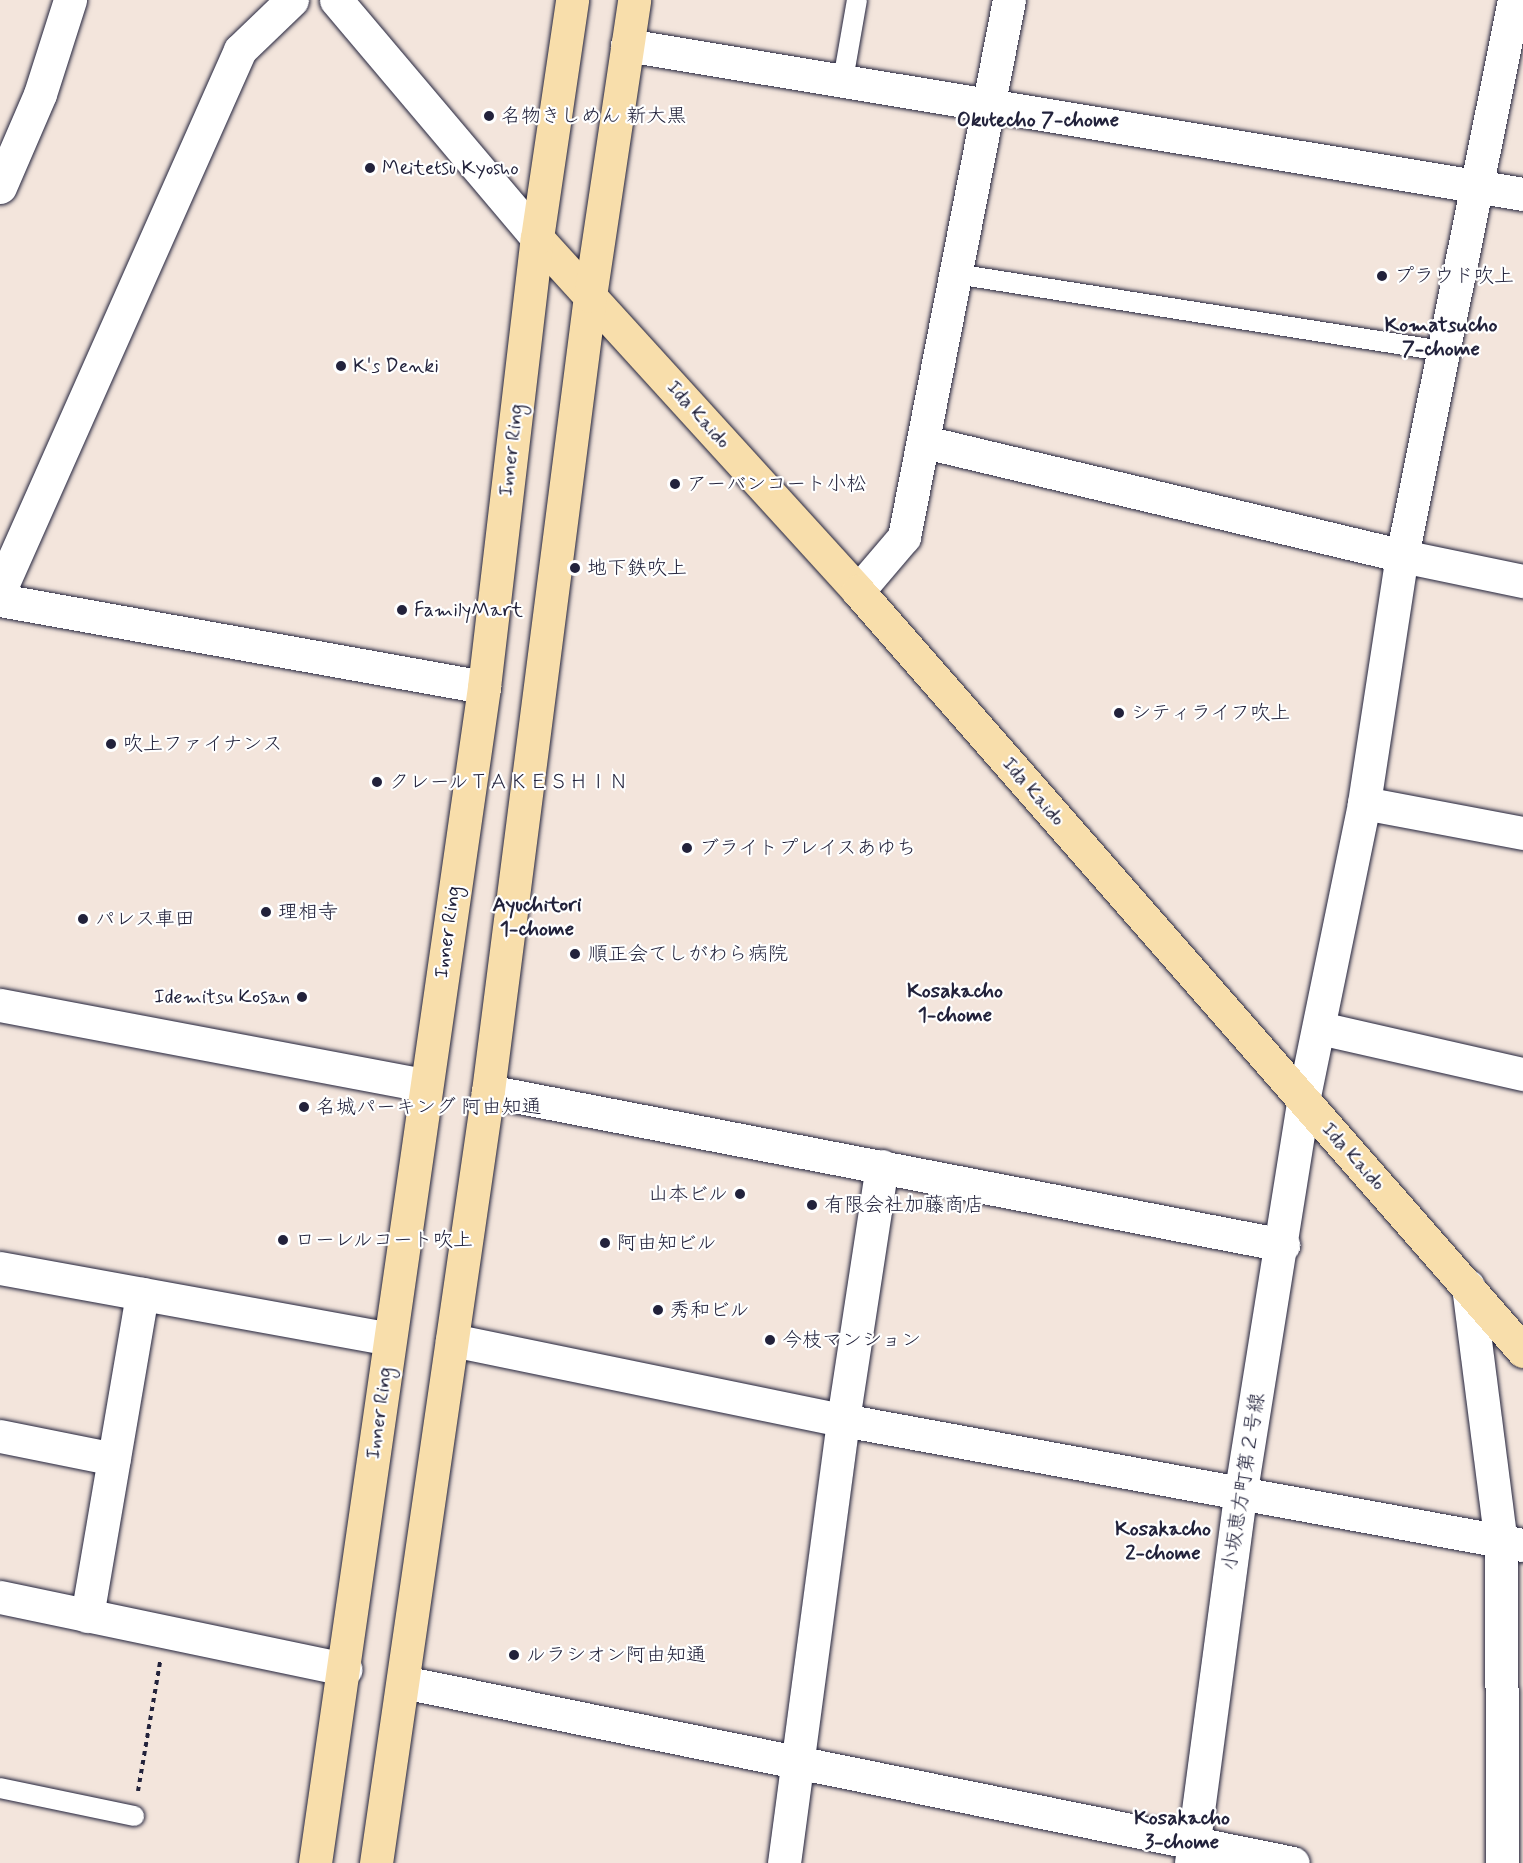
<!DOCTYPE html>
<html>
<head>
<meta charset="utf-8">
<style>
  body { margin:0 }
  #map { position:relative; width:1523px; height:1863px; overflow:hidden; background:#f3e5dc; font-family:Mynerve,"Klee One",sans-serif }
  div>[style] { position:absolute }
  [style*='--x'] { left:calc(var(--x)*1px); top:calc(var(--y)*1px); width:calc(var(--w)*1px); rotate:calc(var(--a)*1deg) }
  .path>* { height:4px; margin-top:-2px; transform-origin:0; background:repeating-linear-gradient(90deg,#22223b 0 4.5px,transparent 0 9px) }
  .roads { filter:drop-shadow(0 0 2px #22223b) drop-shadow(0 0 2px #22223b) }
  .service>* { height:20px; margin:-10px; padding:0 10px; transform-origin:10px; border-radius:10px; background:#fff }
  .minor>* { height:33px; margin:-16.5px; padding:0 16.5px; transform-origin:16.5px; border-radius:16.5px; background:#fff }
  .tertiary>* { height:33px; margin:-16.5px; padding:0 16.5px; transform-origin:16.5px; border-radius:16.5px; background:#fff }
  .primary>* { height:33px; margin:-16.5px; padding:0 16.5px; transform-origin:16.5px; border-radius:16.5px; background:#f8deab }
  .dots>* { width:16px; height:16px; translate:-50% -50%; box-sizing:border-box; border:3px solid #fff; border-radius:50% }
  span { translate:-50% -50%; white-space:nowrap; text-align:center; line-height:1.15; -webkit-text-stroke:4.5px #fff; paint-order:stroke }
  .poi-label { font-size:20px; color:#22223b }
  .left { translate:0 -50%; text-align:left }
  .right { translate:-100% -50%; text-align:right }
  .street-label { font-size:20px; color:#22223b }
  .neighbourhood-label { font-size:21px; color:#22223b; font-weight:700 }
</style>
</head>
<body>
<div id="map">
  <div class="path">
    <div style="--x:138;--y:1791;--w:131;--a:-80.3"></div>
  </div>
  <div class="roads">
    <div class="service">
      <div style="--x:843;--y:80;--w:81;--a:-80.1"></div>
      <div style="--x:956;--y:274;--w:493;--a:9"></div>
      <div style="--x:0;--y:1788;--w:137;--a:11.8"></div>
    </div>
    <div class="minor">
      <div style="--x:627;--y:45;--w:908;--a:9.44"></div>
      <div style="--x:0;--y:187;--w:101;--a:-66.7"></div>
      <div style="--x:40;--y:94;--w:99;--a:-72.3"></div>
      <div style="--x:925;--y:442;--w:490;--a:13.4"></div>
      <div style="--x:1402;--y:556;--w:124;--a:11.7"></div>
      <div style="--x:0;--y:590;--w:591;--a:-66.04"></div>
      <div style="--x:240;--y:50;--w:72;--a:-43.9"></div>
      <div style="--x:858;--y:591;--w:71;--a:-49.6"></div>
      <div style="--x:904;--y:537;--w:547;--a:-78.94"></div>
      <div style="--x:0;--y:600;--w:492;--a:10.2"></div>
      <div style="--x:1364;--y:803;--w:162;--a:10.7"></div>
      <div style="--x:0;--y:1005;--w:432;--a:10.7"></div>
      <div style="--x:1320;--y:1028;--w:208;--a:12.8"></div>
      <div style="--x:488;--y:1091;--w:810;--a:10.96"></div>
      <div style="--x:0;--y:1268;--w:396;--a:10.3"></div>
      <div style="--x:1468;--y:1286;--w:258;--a:82.7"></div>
      <div style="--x:1501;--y:1542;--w:321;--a:89.8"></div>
      <div style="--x:452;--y:1340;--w:399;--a:11.6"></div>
      <div style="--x:843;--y:1420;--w:691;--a:10.42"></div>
      <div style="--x:0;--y:1436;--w:116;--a:11.4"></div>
      <div style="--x:0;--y:1597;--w:353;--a:11.8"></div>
      <div style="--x:87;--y:1616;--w:327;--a:-80.3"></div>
      <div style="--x:403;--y:1682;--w:908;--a:11.5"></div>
      <div style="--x:784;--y:1863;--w:447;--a:-82.4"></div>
      <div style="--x:843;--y:1420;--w:257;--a:-81.3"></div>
      <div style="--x:1191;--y:1863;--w:376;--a:-82.4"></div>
      <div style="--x:1241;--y:1490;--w:394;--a:-80.9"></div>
      <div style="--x:1303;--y:1101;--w:304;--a:-78.4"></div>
      <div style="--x:1364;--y:803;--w:250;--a:-81.3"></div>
      <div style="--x:1402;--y:556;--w:567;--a:-78.61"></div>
    </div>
    <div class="tertiary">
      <div style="--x:336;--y:0;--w:312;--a:49.8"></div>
    </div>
    <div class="primary">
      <div style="--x:537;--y:238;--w:477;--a:47.7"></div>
      <div style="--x:858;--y:591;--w:1010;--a:48.81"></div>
      <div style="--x:315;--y:1863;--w:1188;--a:-81.82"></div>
      <div style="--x:484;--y:687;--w:452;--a:-83.3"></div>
      <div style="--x:537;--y:238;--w:241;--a:-81.6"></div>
      <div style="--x:376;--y:1863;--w:780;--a:-81.75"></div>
      <div style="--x:488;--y:1091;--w:802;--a:-82.69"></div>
      <div style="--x:590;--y:296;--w:299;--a:-81.5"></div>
    </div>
  </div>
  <div class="dots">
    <div style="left:489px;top:116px;background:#22223b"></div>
    <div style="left:370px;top:168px;background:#22223b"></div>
    <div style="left:1382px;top:276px;background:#22223b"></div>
    <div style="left:341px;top:366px;background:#22223b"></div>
    <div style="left:675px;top:484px;background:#22223b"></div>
    <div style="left:575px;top:568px;background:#22223b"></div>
    <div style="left:402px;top:610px;background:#22223b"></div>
    <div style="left:1119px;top:713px;background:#22223b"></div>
    <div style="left:111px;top:744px;background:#22223b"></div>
    <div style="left:377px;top:782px;background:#22223b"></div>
    <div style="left:687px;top:848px;background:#22223b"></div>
    <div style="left:266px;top:912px;background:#22223b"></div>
    <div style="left:83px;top:919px;background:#22223b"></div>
    <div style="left:575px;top:954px;background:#22223b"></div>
    <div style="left:302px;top:997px;background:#22223b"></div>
    <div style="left:304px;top:1107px;background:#22223b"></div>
    <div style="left:740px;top:1194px;background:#22223b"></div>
    <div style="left:812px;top:1205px;background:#22223b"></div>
    <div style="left:283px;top:1240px;background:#22223b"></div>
    <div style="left:605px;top:1243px;background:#22223b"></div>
    <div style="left:658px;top:1310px;background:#22223b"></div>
    <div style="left:770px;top:1340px;background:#22223b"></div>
    <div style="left:514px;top:1655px;background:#22223b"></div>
  </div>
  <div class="poi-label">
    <span class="left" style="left:501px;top:116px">名物きしめん 新大黒</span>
    <span class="left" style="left:382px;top:168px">Meitetsu Kyosho</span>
    <span class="left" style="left:1394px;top:276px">プラウド吹上</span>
    <span class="left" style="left:353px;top:366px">K's Denki</span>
    <span class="left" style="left:687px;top:484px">アーバンコート小松</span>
    <span class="left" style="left:587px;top:568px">地下鉄吹上</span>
    <span class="left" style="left:414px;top:610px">FamilyMart</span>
    <span class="left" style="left:1131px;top:713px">シティライフ吹上</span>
    <span class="left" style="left:123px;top:744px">吹上ファイナンス</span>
    <span class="left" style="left:389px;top:782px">クレールＴＡＫＥＳＨＩＮ</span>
    <span class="left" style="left:699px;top:848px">ブライトプレイスあゆち</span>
    <span class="left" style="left:278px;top:912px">理相寺</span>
    <span class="left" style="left:95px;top:919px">パレス車田</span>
    <span class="left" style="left:588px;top:954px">順正会てしがわら病院</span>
    <span class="right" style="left:290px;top:997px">Idemitsu Kosan</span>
    <span class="left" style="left:316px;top:1107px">名城パーキング 阿由知通</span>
    <span class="right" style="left:728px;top:1194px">山本ビル</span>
    <span class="left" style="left:824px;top:1205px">有限会社加藤商店</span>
    <span class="left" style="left:295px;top:1240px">ローレルコート吹上</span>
    <span class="left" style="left:617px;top:1243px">阿由知ビル</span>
    <span class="left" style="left:670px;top:1310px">秀和ビル</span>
    <span class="left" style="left:782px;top:1340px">今枝マンション</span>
    <span class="left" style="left:526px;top:1655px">ルラシオン阿由知通</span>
  </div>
  <div class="street-label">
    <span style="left:698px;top:415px;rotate:48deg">Ida Kaido</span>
    <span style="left:512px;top:450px;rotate:-83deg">Inner Ring</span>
    <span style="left:1033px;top:792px;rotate:49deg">Ida Kaido</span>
    <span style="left:448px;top:932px;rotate:-82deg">Inner Ring</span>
    <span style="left:1353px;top:1157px;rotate:48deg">Ida Kaido</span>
    <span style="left:380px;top:1413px;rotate:-82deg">Inner Ring</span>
    <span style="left:1244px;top:1482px;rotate:-81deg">小坂恵方町第２号線</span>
  </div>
  <div class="neighbourhood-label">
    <span style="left:1038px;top:120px">Okutecho 7-chome</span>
    <span style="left:1441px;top:337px">Komatsucho<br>7-chome</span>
    <span style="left:537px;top:917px">Ayuchitori<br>1-chome</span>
    <span style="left:955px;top:1003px">Kosakacho<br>1-chome</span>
    <span style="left:1163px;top:1541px">Kosakacho<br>2-chome</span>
    <span style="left:1182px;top:1830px">Kosakacho<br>3-chome</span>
  </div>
</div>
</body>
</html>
